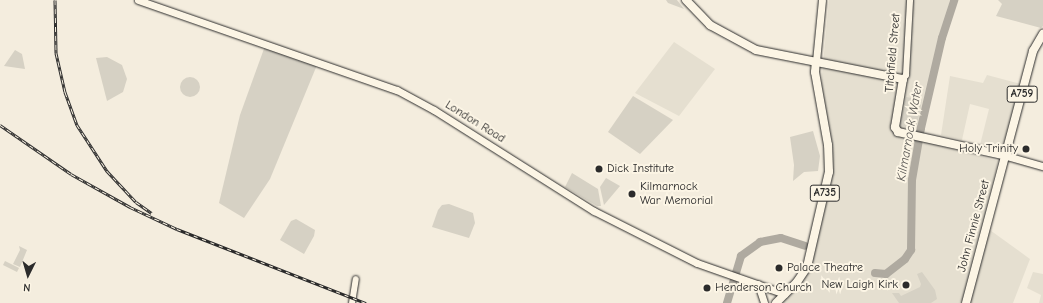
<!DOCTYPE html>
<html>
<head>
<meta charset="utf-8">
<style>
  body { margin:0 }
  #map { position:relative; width:1043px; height:303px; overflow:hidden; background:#f4edde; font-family:"Comic Neue",sans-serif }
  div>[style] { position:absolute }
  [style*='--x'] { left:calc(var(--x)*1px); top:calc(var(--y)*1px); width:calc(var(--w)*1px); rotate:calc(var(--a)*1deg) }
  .built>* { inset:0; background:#e5dfd0 }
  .green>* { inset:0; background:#d6d1c4 }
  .round { border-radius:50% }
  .river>* { height:8px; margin:-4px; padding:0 4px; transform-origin:4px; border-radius:4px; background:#afaaa0 }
  .roads { filter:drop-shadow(0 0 1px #2b2b2b) drop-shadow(0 0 1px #2b2b2b) }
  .tertiary>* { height:6px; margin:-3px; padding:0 3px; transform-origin:3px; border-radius:3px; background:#fcf5e5 }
  .secondary>* { height:7px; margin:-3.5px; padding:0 3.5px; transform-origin:3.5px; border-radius:3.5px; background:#fcf5e5 }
  .primary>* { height:8px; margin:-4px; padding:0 4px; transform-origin:4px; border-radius:4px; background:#fcf5e5 }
  .rail>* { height:3px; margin-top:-1.5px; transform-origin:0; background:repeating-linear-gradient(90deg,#fcf5e5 0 4.5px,#2b2b2b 0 9px); box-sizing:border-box; border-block:1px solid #2b2b2b }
  .dots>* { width:11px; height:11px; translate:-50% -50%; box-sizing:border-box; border:2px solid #fcf5e5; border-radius:50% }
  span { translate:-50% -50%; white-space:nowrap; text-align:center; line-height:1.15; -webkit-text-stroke:4px #fcf5e5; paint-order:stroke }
  .shield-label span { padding:1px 3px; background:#fcf5e5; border:1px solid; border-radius:3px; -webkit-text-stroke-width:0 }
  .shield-label { font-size:11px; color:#2b2b2b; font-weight:700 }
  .street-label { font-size:12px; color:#2b2b2b }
  .poi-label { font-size:12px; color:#2b2b2b }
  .right { translate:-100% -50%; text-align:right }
  .left { translate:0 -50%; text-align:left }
  .water-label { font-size:13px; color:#595754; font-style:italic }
  .north { position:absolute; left:8px; top:255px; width:40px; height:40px; -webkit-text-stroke:3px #fcf5e5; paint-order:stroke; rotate:185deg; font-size:11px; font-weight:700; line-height:16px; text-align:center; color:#2b2b2b }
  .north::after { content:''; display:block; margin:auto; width:14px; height:18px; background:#2b2b2b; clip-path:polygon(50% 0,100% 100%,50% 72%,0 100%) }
</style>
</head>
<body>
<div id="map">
  <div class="built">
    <div style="clip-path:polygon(829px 0,950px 0,915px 139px,998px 161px,983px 225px,1030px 259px,1013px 303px,782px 303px,810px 267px,833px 164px,821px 86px)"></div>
    <div style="clip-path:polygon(674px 42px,715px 69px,679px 116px,635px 93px)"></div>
    <div style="clip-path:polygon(987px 75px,1021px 84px,1003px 149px,1000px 151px,980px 145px,989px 109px,970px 104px,962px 140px,941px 135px,950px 76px,983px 83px)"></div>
    <div style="clip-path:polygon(1033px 272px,1043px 274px,1043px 303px,1039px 303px,1041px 295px,1027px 288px)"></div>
  </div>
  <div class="green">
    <div style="clip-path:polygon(666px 0,677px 0,684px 9px,668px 3px)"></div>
    <div style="clip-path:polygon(998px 0,1043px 0,1043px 26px,1041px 28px,996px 16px,1002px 4px)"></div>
    <div style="clip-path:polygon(265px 46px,317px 65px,270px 179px,244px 218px,219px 203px,240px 115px)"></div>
    <div style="clip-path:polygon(15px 50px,22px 54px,25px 69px,4px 66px)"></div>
    <div style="clip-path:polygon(107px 57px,122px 65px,127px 79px,123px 92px,107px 101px,96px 58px)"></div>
    <div class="round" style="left:180px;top:77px;width:20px;height:20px"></div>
    <div style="clip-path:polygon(633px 96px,673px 120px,640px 154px,608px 132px)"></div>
    <div style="clip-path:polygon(906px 97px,922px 100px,916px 130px,900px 125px)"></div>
    <div style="clip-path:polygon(813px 131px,820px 156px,818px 171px,804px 172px,793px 181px,794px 165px,790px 137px)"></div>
    <div style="clip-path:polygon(572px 173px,598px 189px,601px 206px,597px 206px,565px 187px)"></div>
    <div style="clip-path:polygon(606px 178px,620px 186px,604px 205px,600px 187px)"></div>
    <div style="clip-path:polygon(449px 204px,473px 213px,475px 223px,469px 238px,432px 227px,438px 210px,442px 205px)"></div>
    <div style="clip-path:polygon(296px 219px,315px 230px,314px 236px,304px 254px,280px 240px,291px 221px)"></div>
    <div style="clip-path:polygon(19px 246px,27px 250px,20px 267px,13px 264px,20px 250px)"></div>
    <div style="clip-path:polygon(5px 261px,19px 268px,17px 272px,3px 265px)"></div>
    <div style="clip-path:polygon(922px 272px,935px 290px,937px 299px,931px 303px,899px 303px,892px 293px,899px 293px,901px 296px,920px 287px,921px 284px,917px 274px)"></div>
  </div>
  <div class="river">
    <div style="--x:875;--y:273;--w:11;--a:5"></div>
    <div style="--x:886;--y:274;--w:24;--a:-38"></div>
    <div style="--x:905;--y:259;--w:11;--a:-56"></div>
    <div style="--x:911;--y:250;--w:70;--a:-89.2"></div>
    <div style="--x:912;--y:180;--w:53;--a:-80.2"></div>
    <div style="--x:921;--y:128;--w:92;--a:-76.9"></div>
    <div style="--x:942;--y:38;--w:40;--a:-72"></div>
    <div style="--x:727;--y:303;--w:49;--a:-73.4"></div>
    <div style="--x:741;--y:256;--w:24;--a:-36"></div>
    <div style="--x:760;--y:242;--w:21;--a:-11"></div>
    <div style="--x:781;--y:238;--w:25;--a:18"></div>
  </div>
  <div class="roads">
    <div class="tertiary">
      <div style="--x:903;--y:79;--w:5;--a:-53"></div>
      <div style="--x:906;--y:75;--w:75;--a:-86.9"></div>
      <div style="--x:352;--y:303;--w:24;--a:-81"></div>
    </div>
    <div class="secondary">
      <div style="--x:138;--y:0;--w:274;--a:19.2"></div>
      <div style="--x:397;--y:90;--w:42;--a:28.4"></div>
      <div style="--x:434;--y:110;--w:189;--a:32.3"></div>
      <div style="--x:594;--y:211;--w:115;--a:26.8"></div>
      <div style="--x:697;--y:263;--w:93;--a:19.4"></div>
      <div style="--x:816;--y:61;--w:61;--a:-84.4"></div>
      <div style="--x:1007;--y:156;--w:37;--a:16"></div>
      <div style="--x:758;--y:284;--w:20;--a:72"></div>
    </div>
    <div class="primary">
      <div style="--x:686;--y:0;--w:35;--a:46"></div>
      <div style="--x:710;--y:25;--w:52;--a:28.5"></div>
      <div style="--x:756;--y:50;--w:150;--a:11.2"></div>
      <div style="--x:903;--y:79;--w:49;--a:99.5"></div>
      <div style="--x:895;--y:127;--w:6;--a:59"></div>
      <div style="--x:898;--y:132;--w:112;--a:12.4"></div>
      <div style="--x:776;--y:303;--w:30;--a:-45"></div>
      <div style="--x:797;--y:282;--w:18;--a:-56"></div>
      <div style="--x:807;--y:267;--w:98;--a:-77"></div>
      <div style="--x:829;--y:172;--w:27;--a:-92"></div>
      <div style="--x:828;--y:145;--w:74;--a:-100.1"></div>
      <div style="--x:815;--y:72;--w:11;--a:-85"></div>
      <div style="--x:966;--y:303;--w:261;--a:-75.1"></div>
      <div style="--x:1033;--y:51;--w:20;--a:-60"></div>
    </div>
  </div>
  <div class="rail">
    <div style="--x:55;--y:0;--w:53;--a:88.9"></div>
    <div style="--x:56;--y:53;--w:40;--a:77"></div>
    <div style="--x:65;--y:92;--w:35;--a:70"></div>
    <div style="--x:77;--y:125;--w:55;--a:56.9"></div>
    <div style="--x:107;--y:171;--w:42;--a:46.9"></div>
    <div style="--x:136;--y:202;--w:19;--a:35"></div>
    <div style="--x:0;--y:125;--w:86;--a:34.6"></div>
    <div style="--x:71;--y:174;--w:68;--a:29.2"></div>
    <div style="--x:130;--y:207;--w:52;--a:25.1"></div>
    <div style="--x:177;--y:229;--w:203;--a:21.4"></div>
  </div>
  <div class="dots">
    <div style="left:1026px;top:149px;background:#2b2b2b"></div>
    <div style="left:599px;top:169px;background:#2b2b2b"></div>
    <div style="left:632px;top:194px;background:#2b2b2b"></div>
    <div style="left:779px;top:268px;background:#2b2b2b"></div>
    <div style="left:906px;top:285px;background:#2b2b2b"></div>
    <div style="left:707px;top:288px;background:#2b2b2b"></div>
  </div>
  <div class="shield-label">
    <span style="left:1022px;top:94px">A759</span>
    <span style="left:825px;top:193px">A735</span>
  </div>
  <div class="street-label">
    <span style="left:893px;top:53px;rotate:-85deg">Titchfield Street</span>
    <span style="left:475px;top:122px;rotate:32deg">London Road</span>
    <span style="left:974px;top:226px;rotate:-75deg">John Finnie Street</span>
  </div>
  <div class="poi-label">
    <span class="right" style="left:1018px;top:149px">Holy Trinity</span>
    <span class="left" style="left:607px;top:169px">Dick Institute</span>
    <span class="left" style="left:640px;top:194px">Kilmarnock<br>War Memorial</span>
    <span class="left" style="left:787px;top:268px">Palace Theatre</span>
    <span class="right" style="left:898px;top:285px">New Laigh Kirk</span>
    <span class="left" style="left:715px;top:288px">Henderson Church</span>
  </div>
  <div class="water-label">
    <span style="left:910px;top:132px;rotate:-80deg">Kilmarnock Water</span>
  </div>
  <div class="north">N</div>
</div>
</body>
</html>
